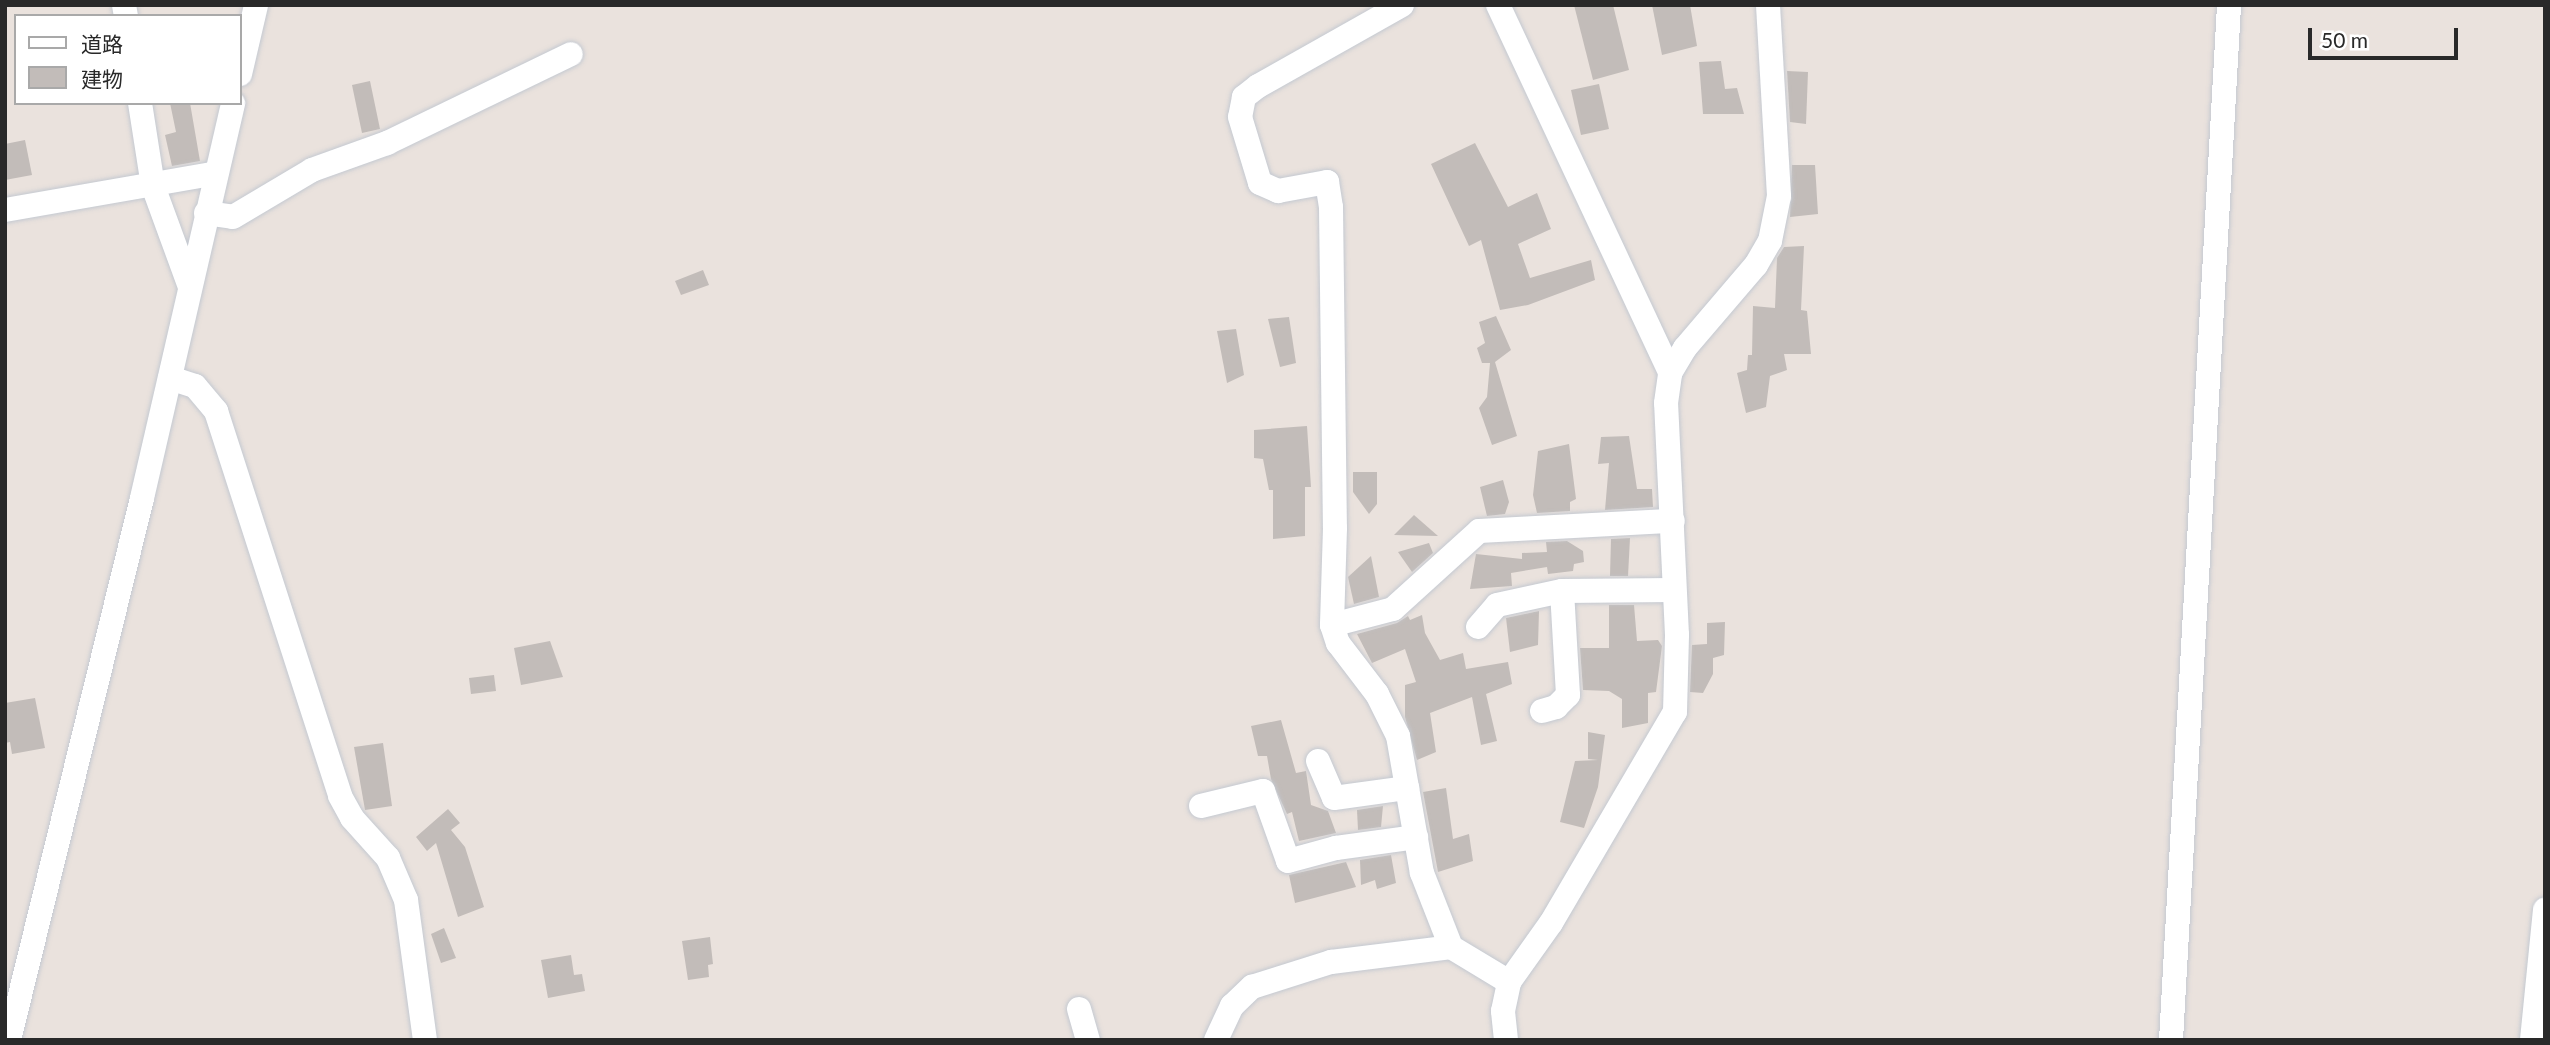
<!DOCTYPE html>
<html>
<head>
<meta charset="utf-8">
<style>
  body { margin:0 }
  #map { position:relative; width:2550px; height:1045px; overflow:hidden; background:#eae2dd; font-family:Lato,"Noto Sans JP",sans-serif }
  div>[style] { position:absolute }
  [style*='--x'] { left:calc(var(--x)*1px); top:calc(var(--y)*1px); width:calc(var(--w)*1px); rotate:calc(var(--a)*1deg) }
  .building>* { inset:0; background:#c2bcb9 }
  .roads { filter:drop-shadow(0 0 2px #c4c9d1) drop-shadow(0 0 2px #c4c9d1) }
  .street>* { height:24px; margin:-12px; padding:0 12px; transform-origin:12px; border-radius:12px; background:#fff }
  span { translate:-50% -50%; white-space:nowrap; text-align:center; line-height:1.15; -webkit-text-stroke:5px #fff; paint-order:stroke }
  .frame { position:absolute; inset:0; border:7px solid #292929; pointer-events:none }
  .legend { position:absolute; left:14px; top:14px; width:228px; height:91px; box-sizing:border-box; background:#fff; border:2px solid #a9a9a9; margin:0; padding:9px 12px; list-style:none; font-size:21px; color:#292929 }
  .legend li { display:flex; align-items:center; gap:14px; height:35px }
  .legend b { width:35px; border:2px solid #a9a9a9 }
  .scale { position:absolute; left:2308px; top:28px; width:150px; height:32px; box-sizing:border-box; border:4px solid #292929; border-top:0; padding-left:9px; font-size:21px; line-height:24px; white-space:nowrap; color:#292929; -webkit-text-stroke:5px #fff; paint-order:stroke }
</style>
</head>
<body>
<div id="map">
  <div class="building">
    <div style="clip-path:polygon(1574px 5px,1613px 5px,1629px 70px,1593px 80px)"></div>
    <div style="clip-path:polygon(1652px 5px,1690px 5px,1697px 46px,1662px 55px)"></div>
    <div style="clip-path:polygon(1721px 61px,1725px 89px,1737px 88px,1744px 114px,1703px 114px,1699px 62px)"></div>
    <div style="clip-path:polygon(1787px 71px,1808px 72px,1806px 124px,1790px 122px)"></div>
    <div style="clip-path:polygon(370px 81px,380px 129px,362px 133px,352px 85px)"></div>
    <div style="clip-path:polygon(1599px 84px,1609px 129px,1581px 135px,1571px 90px)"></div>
    <div style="clip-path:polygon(170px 103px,190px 103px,200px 161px,172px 166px,165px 135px,176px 132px)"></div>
    <div style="clip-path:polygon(25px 140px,32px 175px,5px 180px,5px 144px)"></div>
    <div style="clip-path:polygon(1475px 143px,1508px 207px,1537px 193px,1551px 229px,1518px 244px,1530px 278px,1591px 260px,1595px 280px,1528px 305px,1500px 310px,1481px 240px,1469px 246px,1431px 164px)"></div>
    <div style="clip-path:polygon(1792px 165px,1815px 165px,1818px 214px,1790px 217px)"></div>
    <div style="clip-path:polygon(1804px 246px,1801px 310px,1807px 311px,1811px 354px,1784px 354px,1787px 370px,1770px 376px,1766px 407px,1746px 413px,1737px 373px,1747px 370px,1748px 355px,1752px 355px,1753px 306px,1775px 308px,1777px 258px,1784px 247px)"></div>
    <div style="clip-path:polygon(703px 270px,709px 285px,681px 295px,675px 281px)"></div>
    <div style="clip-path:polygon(1496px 316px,1511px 350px,1495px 362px,1517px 436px,1492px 445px,1479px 408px,1487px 397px,1490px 363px,1482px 363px,1477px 348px,1485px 343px,1479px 322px)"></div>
    <div style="clip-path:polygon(1289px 317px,1296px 363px,1280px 367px,1268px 319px)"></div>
    <div style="clip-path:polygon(1236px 329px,1244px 375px,1227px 383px,1217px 331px)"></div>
    <div style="clip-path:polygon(1307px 426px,1311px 487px,1305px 487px,1305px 536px,1273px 539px,1273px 490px,1269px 490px,1263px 459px,1254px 458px,1254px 430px)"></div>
    <div style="clip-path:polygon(1629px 436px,1637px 489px,1652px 489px,1653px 507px,1605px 510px,1609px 463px,1598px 464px,1601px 437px)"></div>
    <div style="clip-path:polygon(1569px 444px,1576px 499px,1570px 502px,1570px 511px,1537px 513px,1533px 495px,1538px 451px)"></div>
    <div style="clip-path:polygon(1353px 472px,1377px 472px,1377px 504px,1369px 514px,1353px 492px)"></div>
    <div style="clip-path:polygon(1503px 480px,1509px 502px,1505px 514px,1487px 516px,1480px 487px)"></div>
    <div style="clip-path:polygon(1414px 515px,1438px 536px,1394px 535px)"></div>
    <div style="clip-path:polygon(1630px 538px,1628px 576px,1610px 576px,1611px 539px)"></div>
    <div style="clip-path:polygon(1567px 541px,1583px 551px,1584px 562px,1574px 564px,1573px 571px,1548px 574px,1547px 567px,1511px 573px,1512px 586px,1470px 589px,1476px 554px,1522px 559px,1522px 553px,1547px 552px,1546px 542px)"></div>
    <div style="clip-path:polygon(1429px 543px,1433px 553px,1412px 572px,1398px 552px)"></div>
    <div style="clip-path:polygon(1371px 556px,1379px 597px,1354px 604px,1348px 577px)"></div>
    <div style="clip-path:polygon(1609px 605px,1634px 605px,1637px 641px,1658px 640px,1662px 646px,1656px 692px,1648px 693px,1648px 723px,1622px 728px,1622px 699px,1609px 691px,1583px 690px,1580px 648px,1609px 648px)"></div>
    <div style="clip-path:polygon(1539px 611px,1538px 645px,1510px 652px,1506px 618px)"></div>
    <div style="clip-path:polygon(1422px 615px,1425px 633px,1440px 660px,1463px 653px,1466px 669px,1508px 662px,1512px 684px,1486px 694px,1497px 741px,1481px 745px,1472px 697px,1430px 713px,1436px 752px,1417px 760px,1405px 717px,1405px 685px,1416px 682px,1405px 649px,1372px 663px,1357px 634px,1397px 623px,1408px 616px,1410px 620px)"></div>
    <div style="clip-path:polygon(1725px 622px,1724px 655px,1713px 658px,1713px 674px,1703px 693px,1690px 692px,1692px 645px,1707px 644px,1707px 623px)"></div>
    <div style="clip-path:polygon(550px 641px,563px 677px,521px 685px,514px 648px)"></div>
    <div style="clip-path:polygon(494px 675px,496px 691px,471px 694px,469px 678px)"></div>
    <div style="clip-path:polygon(35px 698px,45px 748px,12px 754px,10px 742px,5px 743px,5px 703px)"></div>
    <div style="clip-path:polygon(1281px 720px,1296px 773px,1306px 771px,1311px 805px,1328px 811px,1336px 833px,1299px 841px,1292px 812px,1287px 814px,1271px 779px,1267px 756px,1258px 756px,1251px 726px)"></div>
    <div style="clip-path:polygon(1588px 732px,1605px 735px,1598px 787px,1584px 828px,1560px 822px,1575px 761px,1598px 760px,1588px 759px)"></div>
    <div style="clip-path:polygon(383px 743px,392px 806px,365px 810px,354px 747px)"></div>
    <div style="clip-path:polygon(1446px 788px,1453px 839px,1469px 834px,1473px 861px,1438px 872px,1423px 792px)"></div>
    <div style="clip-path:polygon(1383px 806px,1381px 827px,1358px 830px,1357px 810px)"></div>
    <div style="clip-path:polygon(448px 809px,460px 823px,451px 830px,465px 847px,484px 907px,458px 917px,436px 843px,427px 851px,416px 837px)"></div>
    <div style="clip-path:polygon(1391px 855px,1396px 883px,1377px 889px,1375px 880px,1361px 885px,1360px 860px)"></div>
    <div style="clip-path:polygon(1346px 862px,1356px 887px,1295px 903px,1289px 875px)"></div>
    <div style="clip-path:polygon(444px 928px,456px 958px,441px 963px,431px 934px)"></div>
    <div style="clip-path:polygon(710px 937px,713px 964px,708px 965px,709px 977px,688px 980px,682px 941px)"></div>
    <div style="clip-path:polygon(571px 955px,574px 975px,582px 974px,585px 991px,548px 998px,541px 960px)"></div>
  </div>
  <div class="roads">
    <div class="street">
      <div style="--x:124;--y:5;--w:11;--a:80"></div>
      <div style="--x:1402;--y:5;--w:165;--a:150.6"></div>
      <div style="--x:1258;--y:86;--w:18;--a:142"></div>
      <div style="--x:1244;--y:97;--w:20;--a:101"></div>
      <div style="--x:1240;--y:117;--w:69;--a:73.1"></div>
      <div style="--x:1260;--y:183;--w:20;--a:24"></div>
      <div style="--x:1278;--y:191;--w:50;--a:-10.4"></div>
      <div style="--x:1327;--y:182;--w:25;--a:81"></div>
      <div style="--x:1331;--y:207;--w:321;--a:89.3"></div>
      <div style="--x:1335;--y:528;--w:97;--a:91.8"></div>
      <div style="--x:1332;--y:625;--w:19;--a:72"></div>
      <div style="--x:1338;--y:643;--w:64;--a:52.6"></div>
      <div style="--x:1377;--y:694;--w:47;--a:63.4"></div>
      <div style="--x:1398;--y:736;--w:139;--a:80.1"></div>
      <div style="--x:1422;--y:873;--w:79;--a:68.6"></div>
      <div style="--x:1498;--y:5;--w:406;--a:64.9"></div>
      <div style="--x:240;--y:74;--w:71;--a:-76.9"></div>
      <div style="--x:140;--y:103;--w:84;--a:81.1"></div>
      <div style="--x:153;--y:186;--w:108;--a:69.9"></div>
      <div style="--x:5;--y:210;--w:214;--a:-9.9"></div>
      <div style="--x:206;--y:213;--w:27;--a:8"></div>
      <div style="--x:233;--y:217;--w:92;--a:-30.7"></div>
      <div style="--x:312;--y:170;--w:80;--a:-19.8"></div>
      <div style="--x:387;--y:143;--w:204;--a:-25.8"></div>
      <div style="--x:170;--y:378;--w:26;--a:18"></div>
      <div style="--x:195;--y:386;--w:33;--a:50"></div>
      <div style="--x:216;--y:411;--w:404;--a:72.1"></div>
      <div style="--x:340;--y:796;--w:25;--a:61"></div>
      <div style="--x:352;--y:818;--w:54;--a:48"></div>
      <div style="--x:388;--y:858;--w:46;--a:66.8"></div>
      <div style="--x:406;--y:900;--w:141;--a:82.3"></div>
      <div style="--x:1332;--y:625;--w:63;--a:-14.7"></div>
      <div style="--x:1393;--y:609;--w:116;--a:-42.2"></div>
      <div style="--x:1479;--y:531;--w:194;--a:-3"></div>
      <div style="--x:1478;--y:627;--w:29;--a:-49"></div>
      <div style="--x:1497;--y:605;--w:66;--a:-12.2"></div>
      <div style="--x:1562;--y:591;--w:112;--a:-0.5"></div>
      <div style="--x:1542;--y:711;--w:15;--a:-16"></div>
      <div style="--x:1556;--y:707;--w:17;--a:-45"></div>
      <div style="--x:1568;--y:695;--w:104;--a:-93.3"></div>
      <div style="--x:1318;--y:761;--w:40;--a:66.6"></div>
      <div style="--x:1334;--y:798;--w:74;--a:-7.8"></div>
      <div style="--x:1201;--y:806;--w:64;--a:-13.6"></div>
      <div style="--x:1263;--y:791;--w:74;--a:70.3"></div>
      <div style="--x:1288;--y:861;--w:50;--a:-15.2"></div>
      <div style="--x:1336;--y:848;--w:81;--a:-7.8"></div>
      <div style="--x:1079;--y:1009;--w:32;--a:74"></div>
      <div style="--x:9;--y:1040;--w:558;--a:-76.21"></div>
      <div style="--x:142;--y:498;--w:405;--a:-77"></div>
      <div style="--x:1216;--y:1040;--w:38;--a:-65"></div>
      <div style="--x:1232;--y:1006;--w:28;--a:-44"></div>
      <div style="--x:1252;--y:987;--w:83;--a:-17.6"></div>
      <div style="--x:1331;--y:962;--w:121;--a:-7.1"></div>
      <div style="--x:1451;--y:947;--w:68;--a:31.1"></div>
      <div style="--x:1506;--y:1040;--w:29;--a:-96"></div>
      <div style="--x:1503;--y:1011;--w:30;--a:-78"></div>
      <div style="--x:1509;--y:982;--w:72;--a:-54.6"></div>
      <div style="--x:1551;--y:923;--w:245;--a:-59.6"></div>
      <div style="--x:1675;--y:712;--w:77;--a:-88.5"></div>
      <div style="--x:1677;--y:635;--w:232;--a:-92.7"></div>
      <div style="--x:1666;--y:403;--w:30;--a:-82"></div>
      <div style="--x:1670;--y:373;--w:29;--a:-59"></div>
      <div style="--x:1685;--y:348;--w:109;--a:-49.5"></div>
      <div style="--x:1756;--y:265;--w:28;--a:-60"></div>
      <div style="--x:1770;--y:241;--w:46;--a:-78.7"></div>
      <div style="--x:1779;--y:196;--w:191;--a:-93.3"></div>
      <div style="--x:2171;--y:1040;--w:1037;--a:-86.79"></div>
      <div style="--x:2532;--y:1040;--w:131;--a:-84.3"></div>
    </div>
  </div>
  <div class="frame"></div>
  <ul class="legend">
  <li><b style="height:9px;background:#fff"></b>道路</li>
  <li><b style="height:19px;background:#c2bcb9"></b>建物</li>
  </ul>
  <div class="scale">50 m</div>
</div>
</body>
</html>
